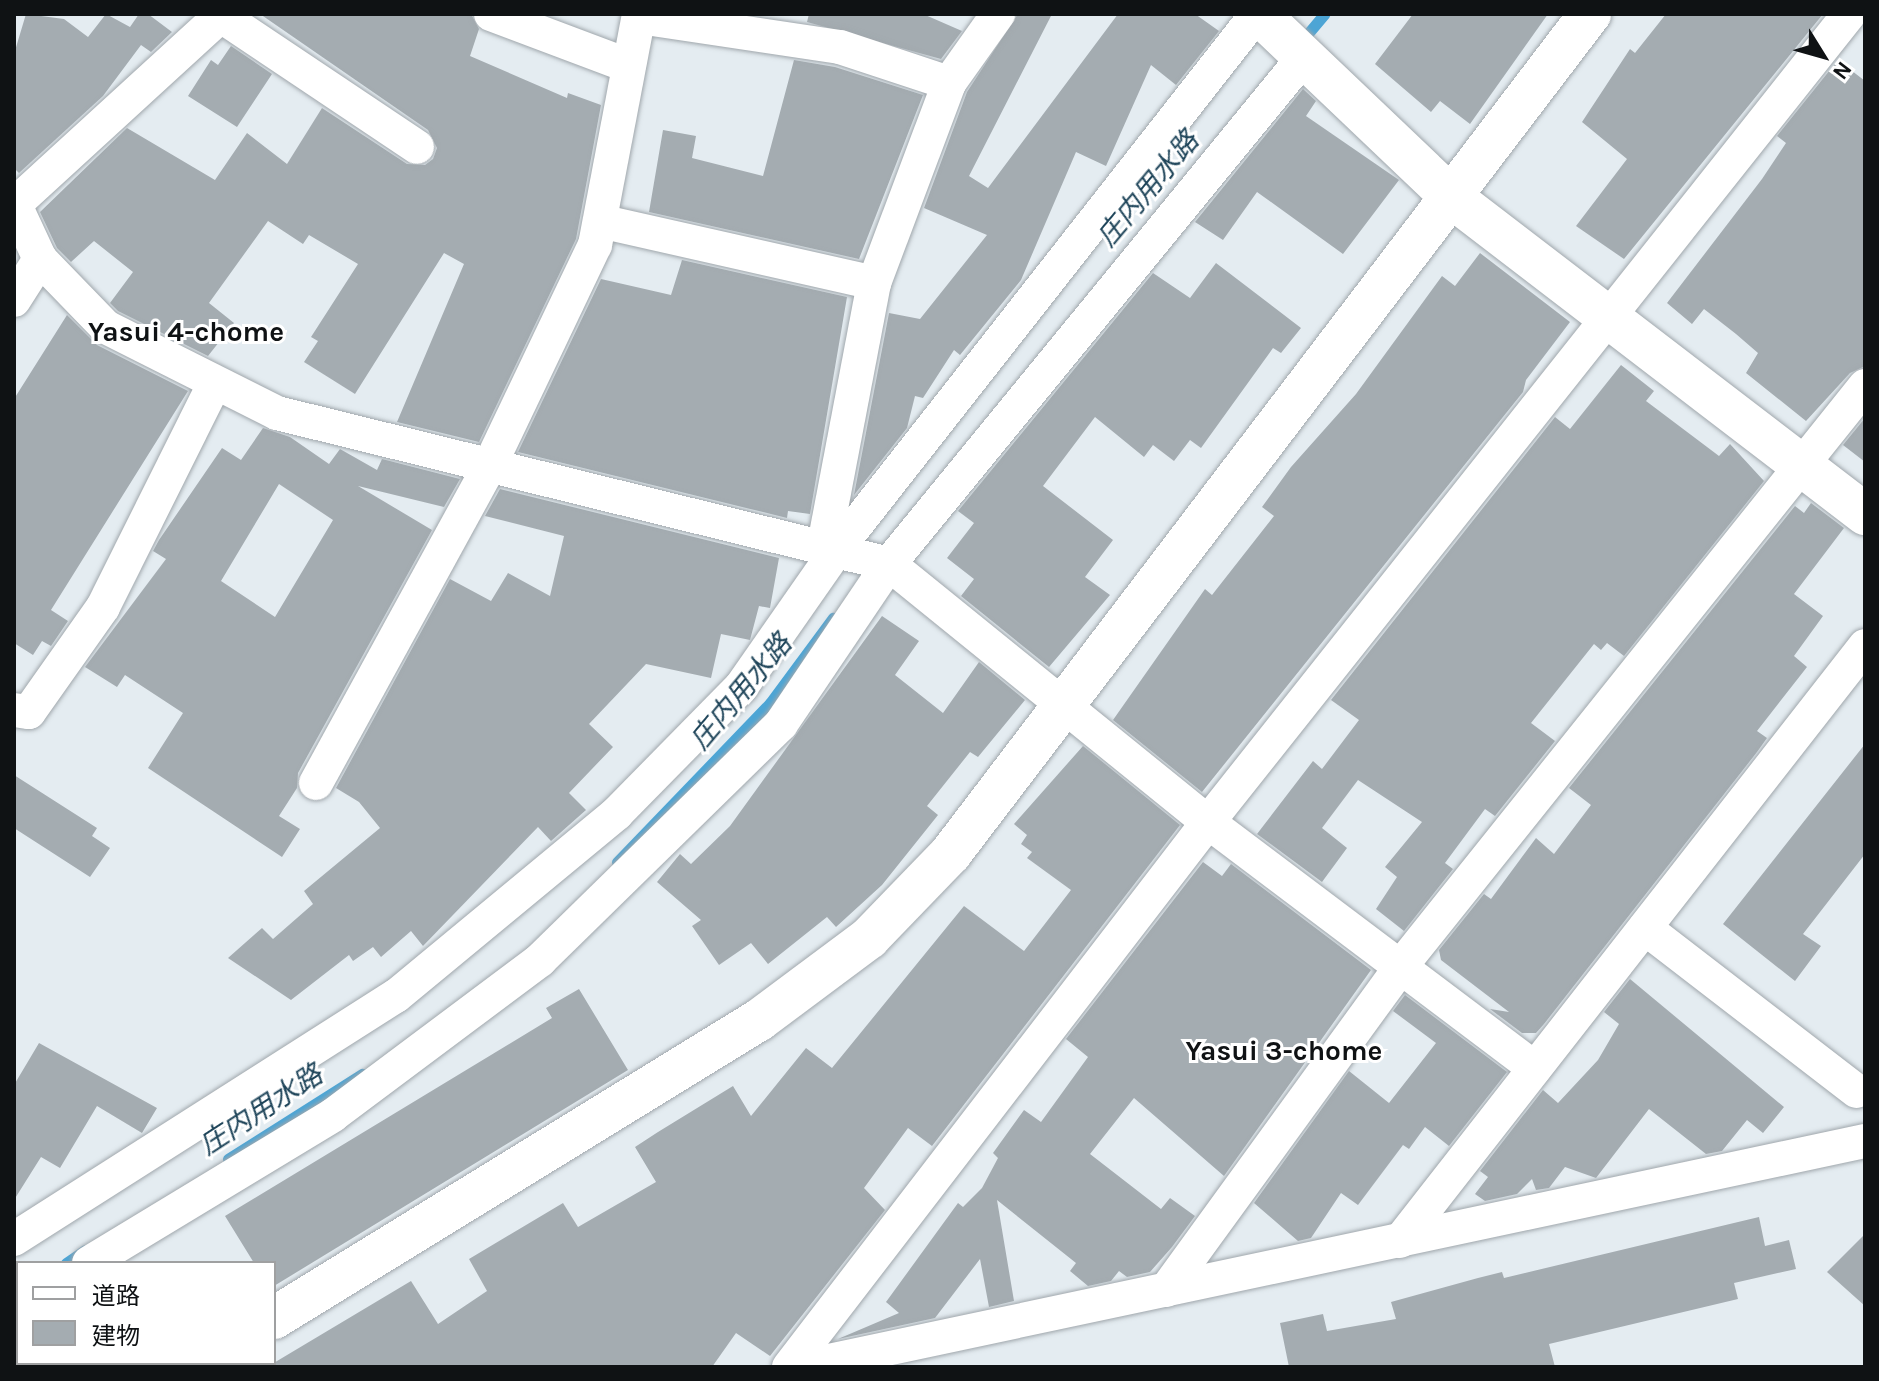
<!DOCTYPE html>
<html>
<head>
<meta charset="utf-8">
<style>
  body { margin:0 }
  #map { position:relative; width:1879px; height:1381px; overflow:hidden; background:#e4ecf1; font-family:Karla,"Noto Sans JP",sans-serif }
  div>[style] { position:absolute }
  [style*='--x'] { left:calc(var(--x)*1px); top:calc(var(--y)*1px); width:calc(var(--w)*1px); rotate:calc(var(--a)*1deg) }
  .stream>* { height:11px; margin:-5.5px; padding:0 5.5px; transform-origin:5.5px; border-radius:5.5px; background:#4da5d5 }
  .building>* { inset:0; background:#a4acb1 }
  .roads { filter:drop-shadow(0 0 2px #a0a7ac) drop-shadow(0 0 2px #a0a7ac) }
  .minor>* { height:34px; margin:-17px; padding:0 17px; transform-origin:17px; border-radius:17px; background:#fff }
  .tertiary>* { height:42px; margin:-21px; padding:0 21px; transform-origin:21px; border-radius:21px; background:#fff }
  span { translate:-50% -50%; white-space:nowrap; text-align:center; line-height:1.15; -webkit-text-stroke:6px #fff; paint-order:stroke }
  .water-label { font-size:28px; color:#1f455a; font-style:italic }
  .neighbourhood-label { font-size:28px; color:#0f1214; font-weight:700 }
  .frame { position:absolute; inset:0; border:16px solid #0f1214; pointer-events:none }
  .legend { position:absolute; left:16px; top:1261px; width:260px; height:104px; box-sizing:border-box; background:#fff; border:2px solid #9fa0a1; margin:0; padding:10px 14px; list-style:none; font-size:24px; color:#0f1214 }
  .legend li { display:flex; align-items:center; gap:16px; height:40px }
  .legend b { width:40px; border:2px solid #9fa0a1 }
  .north { position:absolute; left:1783px; top:16px; width:80px; height:80px; -webkit-text-stroke:6px #fff; paint-order:stroke; rotate:127deg; font-size:22px; font-weight:700; line-height:32px; text-align:center; color:#0f1214 }
  .north::after { content:''; display:block; margin:auto; width:28px; height:36px; background:#0f1214; clip-path:polygon(50% 0,100% 100%,50% 72%,0 100%) }
</style>
</head>
<body>
<div id="map">
  <div class="stream">
    <div style="--x:1300;--y:43;--w:38;--a:-50"></div>
    <div style="--x:617;--y:862;--w:221;--a:-46.1"></div>
    <div style="--x:770;--y:703;--w:106;--a:-53.5"></div>
    <div style="--x:228;--y:1159;--w:159;--a:-32.4"></div>
    <div style="--x:66;--y:1263;--w:23;--a:-34"></div>
  </div>
  <div class="building">
    <div style="clip-path:polygon(26px 14px,64px 19px,88px 37px,106px 14px,130px 27px,139px 14px,148px 14px,172px 32px,151px 52px,141px 45px,103px 96px,19px 173px,14px 168px,14px 54px)"></div>
    <div style="clip-path:polygon(260px 14px,471px 14px,479px 29px,470px 56px,567px 98px,568px 93px,601px 105px,576px 239px,479px 442px,397px 422px,464px 264px,444px 253px,355px 394px,304px 362px,318px 341px,311px 337px,358px 264px,309px 235px,303px 244px,268px 221px,209px 303px,234px 323px,208px 356px,118px 311px,110px 303px,133px 272px,94px 241px,71px 262px,57px 248px,40px 212px,127px 128px,215px 180px,247px 133px,287px 164px,322px 108px,407px 164px,425px 165px,433px 159px,437px 148px,428px 130px)"></div>
    <div style="clip-path:polygon(809px 14px,923px 14px,962px 31px,941px 59px,807px 22px)"></div>
    <div style="clip-path:polygon(1018px 14px,1052px 14px,969px 176px,988px 188px,1118px 14px,1195px 14px,1219px 31px,1176px 85px,1151px 65px,1106px 166px,1076px 152px,1021px 280px,960px 355px,954px 350px,923px 398px,915px 396px,907px 428px,854px 495px,889px 313px,920px 319px,987px 235px,924px 208px,967px 92px)"></div>
    <div style="clip-path:polygon(1413px 14px,1548px 14px,1470px 124px,1440px 101px,1431px 112px,1375px 64px)"></div>
    <div style="clip-path:polygon(1666px 14px,1823px 14px,1624px 259px,1576px 226px,1627px 159px,1582px 122px,1630px 49px,1635px 53px)"></div>
    <div style="clip-path:polygon(231px 46px,272px 74px,237px 127px,188px 96px,211px 60px,218px 65px)"></div>
    <div style="clip-path:polygon(794px 60px,835px 67px,923px 95px,859px 259px,649px 212px,663px 130px,696px 136px,692px 158px,763px 176px)"></div>
    <div style="clip-path:polygon(1838px 60px,1865px 81px,1865px 366px,1850px 373px,1806px 421px,1746px 373px,1758px 353px,1736px 334px,1704px 309px,1692px 324px,1667px 303px,1762px 179px,1786px 143px,1777px 136px)"></div>
    <div style="clip-path:polygon(1303px 89px,1316px 101px,1306px 116px,1399px 180px,1343px 254px,1257px 192px,1223px 240px,1195px 222px)"></div>
    <div style="clip-path:polygon(1480px 253px,1570px 322px,1526px 380px,1523px 392px,1202px 792px,1113px 720px,1205px 589px,1212px 595px,1274px 516px,1262px 507px,1291px 467px,1356px 394px,1442px 276px,1455px 286px)"></div>
    <div style="clip-path:polygon(682px 260px,847px 297px,810px 514px,788px 511px,787px 518px,518px 452px,601px 279px,671px 295px)"></div>
    <div style="clip-path:polygon(1216px 263px,1301px 328px,1281px 353px,1273px 348px,1201px 448px,1190px 440px,1174px 461px,1153px 445px,1144px 457px,1095px 417px,1043px 486px,1113px 540px,1085px 577px,1110px 595px,1049px 667px,961px 596px,974px 579px,947px 558px,974px 523px,958px 511px,1153px 273px,1190px 298px)"></div>
    <div style="clip-path:polygon(67px 315px,97px 345px,188px 391px,51px 610px,68px 621px,51px 646px,42px 641px,33px 655px,14px 643px,14px 399px)"></div>
    <div style="clip-path:polygon(1621px 365px,1654px 391px,1646px 401px,1719px 456px,1730px 444px,1764px 481px,1624px 656px,1607px 643px,1601px 650px,1594px 644px,1531px 723px,1555px 741px,1495px 816px,1485px 809px,1445px 863px,1453px 869px,1404px 931px,1376px 909px,1397px 877px,1385px 867px,1422px 822px,1358px 780px,1322px 828px,1347px 848px,1322px 882px,1257px 834px,1313px 761px,1322px 769px,1359px 720px,1331px 700px,1555px 417px,1570px 429px)"></div>
    <div style="clip-path:polygon(1865px 418px,1865px 462px,1843px 445px)"></div>
    <div style="clip-path:polygon(evenodd,263px 428px,290px 437px,329px 464px,340px 449px,377px 470px,382px 459px,460px 479px,444px 507px,358px 486px,432px 530px,298px 773px,297px 788px,279px 816px,300px 829px,282px 857px,148px 768px,183px 713px,125px 675px,117px 687px,85px 667px,166px 559px,153px 551px,159px 540px,222px 448px,241px 460px,263px 428px,279px 484px,333px 520px,275px 617px,221px 581px,279px 484px)"></div>
    <div style="clip-path:polygon(500px 489px,779px 558px,770px 608px,759px 606px,750px 640px,721px 634px,711px 678px,646px 664px,589px 724px,613px 747px,569px 793px,586px 810px,551px 841px,538px 827px,423px 946px,411px 931px,381px 957px,373px 947px,353px 961px,349px 955px,291px 1000px,228px 958px,262px 928px,273px 939px,313px 904px,304px 891px,380px 828px,359px 802px,336px 788px,450px 579px,491px 601px,508px 573px,550px 596px,564px 536px,485px 516px)"></div>
    <div style="clip-path:polygon(1811px 503px,1844px 528px,1794px 594px,1823px 616px,1794px 656px,1807px 667px,1757px 731px,1767px 738px,1757px 752px,1544px 1024px,1536px 1033px,1522px 1033px,1490px 1009px,1509px 1012px,1441px 960px,1439px 950px,1484px 894px,1491px 899px,1536px 838px,1554px 854px,1591px 805px,1569px 788px,1795px 506px,1804px 513px)"></div>
    <div style="clip-path:polygon(882px 616px,919px 641px,895px 675px,943px 713px,979px 662px,1025px 700px,978px 757px,970px 752px,927px 806px,938px 815px,882px 885px,836px 927px,827px 917px,768px 964px,751px 943px,719px 965px,692px 926px,701px 920px,657px 882px,680px 854px,691px 864px,730px 826px)"></div>
    <div style="clip-path:polygon(1865px 744px,1865px 854px,1803px 934px,1821px 946px,1795px 981px,1723px 924px)"></div>
    <div style="clip-path:polygon(1083px 746px,1180px 825px,932px 1146px,908px 1128px,864px 1188px,885px 1210px,770px 1356px,736px 1333px,712px 1367px,267px 1367px,411px 1281px,438px 1324px,487px 1291px,469px 1259px,563px 1203px,578px 1227px,656px 1182px,635px 1147px,658px 1132px,733px 1086px,751px 1116px,806px 1048px,832px 1068px,964px 906px,1024px 951px,1071px 890px,1027px 858px,1032px 852px,1021px 844px,1027px 835px,1014px 824px)"></div>
    <div style="clip-path:polygon(14px 775px,97px 828px,92px 836px,110px 848px,90px 877px,14px 828px)"></div>
    <div style="clip-path:polygon(1203px 862px,1222px 876px,1231px 864px,1371px 970px,1224px 1176px,1134px 1098px,1090px 1154px,1161px 1209px,1170px 1198px,1195px 1216px,1172px 1247px,1150px 1272px,1127px 1277px,1119px 1271px,1111px 1281px,1088px 1286px,1070px 1271px,1076px 1263px,997px 1200px,1014px 1301px,989px 1307px,980px 1259px,935px 1318px,838px 1339px,899px 1313px,886px 1302px,958px 1203px,963px 1207px,982px 1188px,998px 1158px,993px 1153px,1024px 1110px,1041px 1122px,1088px 1057px,1066px 1039px)"></div>
    <div style="clip-path:polygon(1630px 979px,1784px 1107px,1763px 1133px,1747px 1120px,1722px 1151px,1706px 1154px,1649px 1109px,1596px 1178px,1565px 1167px,1549px 1188px,1536px 1190px,1532px 1179px,1517px 1194px,1485px 1201px,1475px 1194px,1488px 1177px,1480px 1171px,1543px 1090px,1558px 1103px,1598px 1060px,1619px 1024px,1604px 1012px)"></div>
    <div style="clip-path:polygon(579px 989px,628px 1070px,274px 1286px,274px 1263px,254px 1263px,225px 1216px,552px 1018px,546px 1008px)"></div>
    <div style="clip-path:polygon(1405px 995px,1507px 1072px,1449px 1146px,1425px 1127px,1409px 1149px,1403px 1145px,1358px 1205px,1341px 1193px,1311px 1238px,1298px 1241px,1254px 1203px,1349px 1071px,1389px 1103px,1436px 1043px,1393px 1011px)"></div>
    <div style="clip-path:polygon(39px 1043px,157px 1108px,142px 1133px,97px 1106px,60px 1168px,41px 1157px,14px 1200px,14px 1085px)"></div>
    <div style="clip-path:polygon(1759px 1217px,1765px 1246px,1789px 1240px,1796px 1269px,1734px 1283px,1738px 1299px,1549px 1344px,1555px 1367px,1289px 1367px,1280px 1323px,1323px 1314px,1327px 1331px,1396px 1319px,1391px 1302px,1478px 1278px,1502px 1272px,1504px 1278px)"></div>
    <div style="clip-path:polygon(1865px 1234px,1865px 1306px,1827px 1272px)"></div>
  </div>
  <div class="roads">
    <div class="minor">
      <div style="--x:491;--y:14;--w:147;--a:20.6"></div>
      <div style="--x:220;--y:15;--w:237;--a:33.8"></div>
      <div style="--x:639;--y:17;--w:203;--a:8.5"></div>
      <div style="--x:840;--y:47;--w:115;--a:18.3"></div>
      <div style="--x:14;--y:203;--w:62;--a:65.1"></div>
      <div style="--x:40;--y:259;--w:95;--a:45.9"></div>
      <div style="--x:106;--y:327;--w:191;--a:26.7"></div>
      <div style="--x:277;--y:413;--w:630;--a:13.86"></div>
      <div style="--x:889;--y:564;--w:410;--a:39"></div>
      <div style="--x:1208;--y:822;--w:409;--a:37"></div>
      <div style="--x:15;--y:204;--w:281;--a:-42.5"></div>
      <div style="--x:604;--y:222;--w:277;--a:12.7"></div>
      <div style="--x:14;--y:300;--w:49;--a:-57.6"></div>
      <div style="--x:824;--y:545;--w:267;--a:-79.2"></div>
      <div style="--x:874;--y:283;--w:214;--a:-69.4"></div>
      <div style="--x:949;--y:83;--w:85;--a:-54.6"></div>
      <div style="--x:14;--y:710;--w:15;--a:8"></div>
      <div style="--x:29;--y:712;--w:128;--a:-54.8"></div>
      <div style="--x:103;--y:607;--w:247;--a:-63.5"></div>
      <div style="--x:316;--y:783;--w:358;--a:-61.3"></div>
      <div style="--x:488;--y:469;--w:248;--a:-64.5"></div>
      <div style="--x:595;--y:245;--w:235;--a:-79.2"></div>
      <div style="--x:1645;--y:928;--w:267;--a:37.6"></div>
      <div style="--x:14;--y:1239;--w:453;--a:-32.5"></div>
      <div style="--x:396;--y:996;--w:287;--a:-39.6"></div>
      <div style="--x:617;--y:813;--w:177;--a:-45.5"></div>
      <div style="--x:741;--y:687;--w:169;--a:-55.1"></div>
      <div style="--x:838;--y:548;--w:679;--a:-51.88"></div>
      <div style="--x:1400;--y:1241;--w:755;--a:-51.99"></div>
      <div style="--x:89;--y:1263;--w:285;--a:-31.2"></div>
      <div style="--x:333;--y:1115;--w:259;--a:-36.8"></div>
      <div style="--x:540;--y:960;--w:337;--a:-44.4"></div>
      <div style="--x:781;--y:724;--w:193;--a:-56"></div>
      <div style="--x:889;--y:564;--w:655;--a:-50.7"></div>
      <div style="--x:1166;--y:1290;--w:400;--a:-54"></div>
      <div style="--x:1401;--y:966;--w:743;--a:-51.34"></div>
      <div style="--x:14;--y:1309;--w:5;--a:-37"></div>
      <div style="--x:14;--y:1345;--w:7;--a:56"></div>
      <div style="--x:789;--y:1367;--w:687;--a:-52.45"></div>
      <div style="--x:1208;--y:822;--w:1031;--a:-51.57"></div>
      <div style="--x:801;--y:1367;--w:1088;--a:-11.99"></div>
    </div>
    <div class="tertiary">
      <div style="--x:1259;--y:14;--w:264;--a:43.6"></div>
      <div style="--x:1450;--y:196;--w:523;--a:37.46"></div>
      <div style="--x:274;--y:1318;--w:569;--a:-31.57"></div>
      <div style="--x:759;--y:1020;--w:137;--a:-36.7"></div>
      <div style="--x:869;--y:938;--w:118;--a:-46"></div>
      <div style="--x:951;--y:853;--w:1055;--a:-52.71"></div>
      <div style="--x:194;--y:1367;--w:8;--a:-30"></div>
    </div>
  </div>
  <div class="water-label">
    <span style="left:1148px;top:189px;rotate:-50deg">庄内用水路</span>
    <span style="left:741px;top:692px;rotate:-50deg">庄内用水路</span>
    <span style="left:261px;top:1110px;rotate:-33deg">庄内用水路</span>
  </div>
  <div class="neighbourhood-label">
    <span style="left:186px;top:332px">Yasui 4-chome</span>
    <span style="left:1284px;top:1051px">Yasui 3-chome</span>
  </div>
  <div class="frame"></div>
  <ul class="legend">
  <li><b style="height:10px;background:#fff"></b>道路</li>
  <li><b style="height:22px;background:#a4acb1"></b>建物</li>
  </ul>
  <div class="north">N</div>
</div>
</body>
</html>
